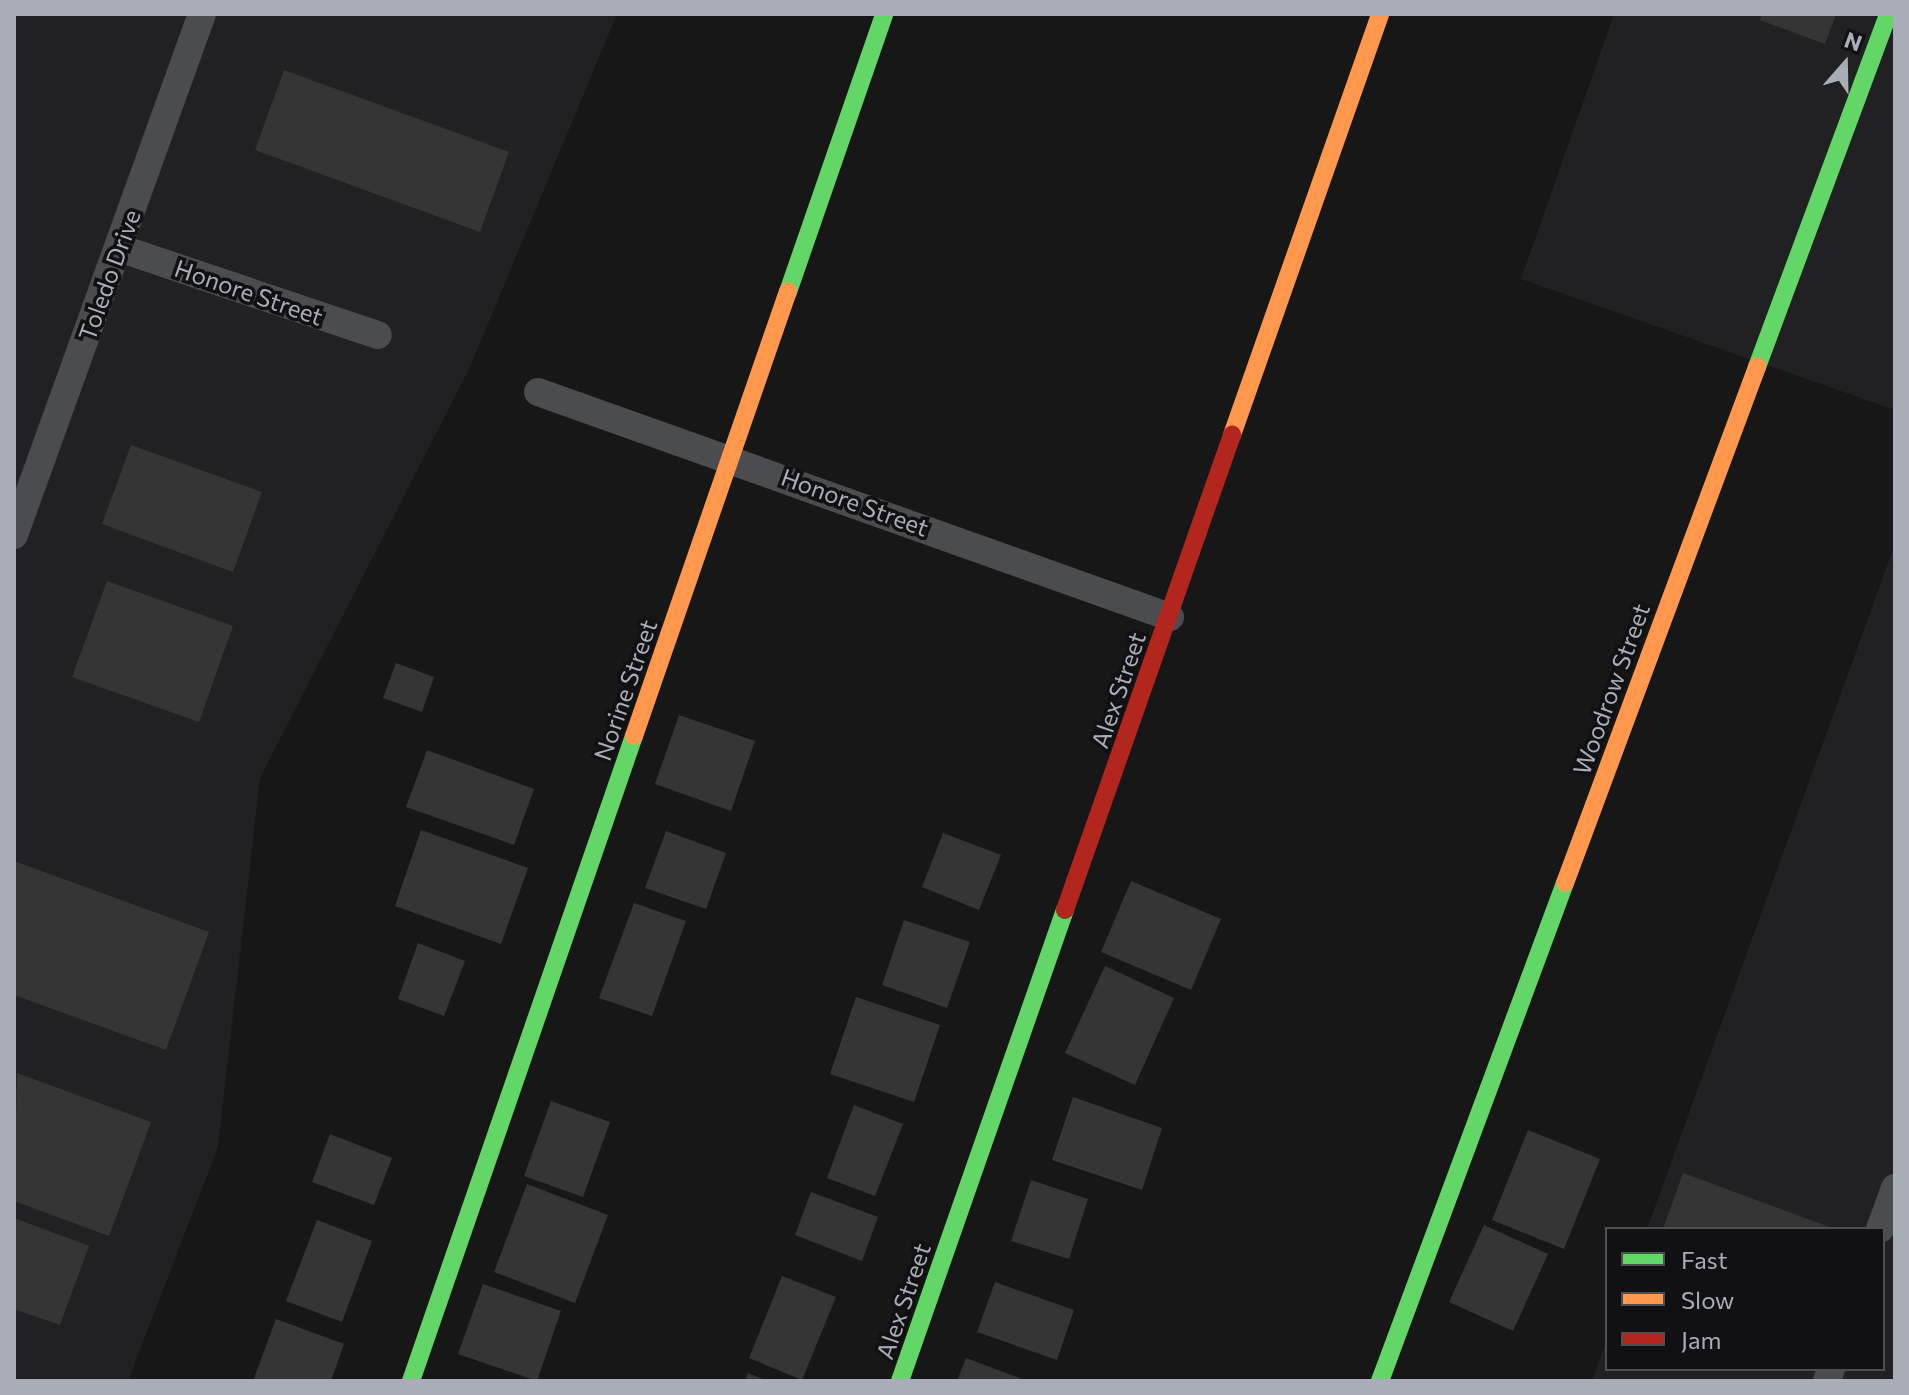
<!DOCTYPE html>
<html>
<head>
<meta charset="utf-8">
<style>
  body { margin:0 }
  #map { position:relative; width:1909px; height:1395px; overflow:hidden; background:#171717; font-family:Commissioner,sans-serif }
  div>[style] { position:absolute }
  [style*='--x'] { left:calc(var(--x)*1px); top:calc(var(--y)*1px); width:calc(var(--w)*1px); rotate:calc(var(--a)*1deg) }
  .built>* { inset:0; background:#212123 }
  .building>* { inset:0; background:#353536 }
  .street>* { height:28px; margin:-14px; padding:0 14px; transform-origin:14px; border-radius:14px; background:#4b4c50 }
  .fast>* { height:18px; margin:-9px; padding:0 9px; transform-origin:9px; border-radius:9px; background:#63d668 }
  .slow>* { height:18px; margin:-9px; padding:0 9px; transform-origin:9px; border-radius:9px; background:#ff974d }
  .jam>* { height:18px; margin:-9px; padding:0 9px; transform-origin:9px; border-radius:9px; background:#b3261e }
  span { translate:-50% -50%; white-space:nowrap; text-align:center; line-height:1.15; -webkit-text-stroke:7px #111113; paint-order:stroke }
  .street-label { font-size:24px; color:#a8adb8 }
  .frame { position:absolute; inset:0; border:16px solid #a8adb8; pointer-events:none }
  .legend { position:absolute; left:1605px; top:1227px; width:280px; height:144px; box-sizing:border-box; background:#111113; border:2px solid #4d4f55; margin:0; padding:10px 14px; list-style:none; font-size:24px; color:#a8adb8 }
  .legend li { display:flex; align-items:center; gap:16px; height:40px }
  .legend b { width:40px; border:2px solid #4d4f55 }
  .north { position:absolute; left:1805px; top:24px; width:80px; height:80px; -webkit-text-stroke:6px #111113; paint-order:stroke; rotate:20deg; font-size:22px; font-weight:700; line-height:32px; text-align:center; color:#a8adb8 }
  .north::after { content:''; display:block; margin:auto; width:28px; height:36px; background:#a8adb8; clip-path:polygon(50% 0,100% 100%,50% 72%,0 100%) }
</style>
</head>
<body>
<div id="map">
  <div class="built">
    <div style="clip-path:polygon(14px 14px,617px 14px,470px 367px,260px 778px,218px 1147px,128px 1381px,14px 1381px)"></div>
    <div style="clip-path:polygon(1614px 14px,1895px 14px,1895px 410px,1521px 279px)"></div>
    <div style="clip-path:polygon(1895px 544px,1895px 1381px,1592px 1381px,1607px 1339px,1607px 1369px,1883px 1369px,1883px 1229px,1647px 1229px)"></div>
  </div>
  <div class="building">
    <div style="clip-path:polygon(1762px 14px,1836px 14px,1825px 44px,1760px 20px)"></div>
    <div style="clip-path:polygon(284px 70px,509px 152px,480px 232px,255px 150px)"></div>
    <div style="clip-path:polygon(131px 445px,262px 492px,233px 572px,102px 524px)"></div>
    <div style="clip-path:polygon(107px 581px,233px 626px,199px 722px,72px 677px)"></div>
    <div style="clip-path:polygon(396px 663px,434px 677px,422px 712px,383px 698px)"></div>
    <div style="clip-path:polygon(679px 715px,755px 741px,731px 811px,655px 784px)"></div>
    <div style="clip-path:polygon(427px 750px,534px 789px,514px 845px,406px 807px)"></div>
    <div style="clip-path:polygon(421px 830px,528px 868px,501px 944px,395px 906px)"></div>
    <div style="clip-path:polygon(666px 831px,726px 853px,706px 909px,645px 888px)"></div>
    <div style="clip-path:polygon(943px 833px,1001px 855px,979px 910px,922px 887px)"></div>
    <div style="clip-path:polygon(14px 861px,209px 932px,166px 1050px,14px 995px)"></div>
    <div style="clip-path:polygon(1131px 881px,1221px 919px,1191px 990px,1101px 952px)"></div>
    <div style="clip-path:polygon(634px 903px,686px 921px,652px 1016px,599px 998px)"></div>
    <div style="clip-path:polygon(904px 920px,970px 942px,947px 1008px,882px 985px)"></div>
    <div style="clip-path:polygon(418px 943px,465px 961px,444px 1016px,398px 999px)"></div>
    <div style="clip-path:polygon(1105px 966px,1174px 998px,1135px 1085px,1065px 1053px)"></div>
    <div style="clip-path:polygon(856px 997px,940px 1025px,914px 1102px,830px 1074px)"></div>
    <div style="clip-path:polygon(17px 1073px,151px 1122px,109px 1236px,14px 1201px)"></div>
    <div style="clip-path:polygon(1073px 1097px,1162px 1128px,1142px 1190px,1052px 1160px)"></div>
    <div style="clip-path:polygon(551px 1101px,610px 1122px,583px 1197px,524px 1176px)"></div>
    <div style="clip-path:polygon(854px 1105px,903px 1124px,875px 1196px,827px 1178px)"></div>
    <div style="clip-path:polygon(1528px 1130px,1600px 1159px,1564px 1249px,1492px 1220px)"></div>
    <div style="clip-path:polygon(330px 1134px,392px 1158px,374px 1205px,312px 1182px)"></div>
    <div style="clip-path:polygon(1683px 1173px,1835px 1229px,1663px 1229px)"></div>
    <div style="clip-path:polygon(1031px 1180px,1088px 1199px,1069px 1259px,1011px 1241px)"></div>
    <div style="clip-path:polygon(527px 1184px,608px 1215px,575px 1303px,494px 1272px)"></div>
    <div style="clip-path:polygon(811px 1192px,878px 1217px,862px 1261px,795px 1235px)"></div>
    <div style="clip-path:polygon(14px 1218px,89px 1246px,60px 1325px,14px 1309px)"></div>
    <div style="clip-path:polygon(317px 1220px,372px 1241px,342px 1322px,286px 1301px)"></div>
    <div style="clip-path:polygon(1484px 1225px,1548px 1254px,1513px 1331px,1449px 1302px)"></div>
    <div style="clip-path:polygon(782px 1276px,836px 1297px,802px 1380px,749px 1358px)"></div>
    <div style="clip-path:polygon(995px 1282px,1074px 1310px,1057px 1360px,977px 1332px)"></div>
    <div style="clip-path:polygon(483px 1284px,561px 1311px,537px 1381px,458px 1354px)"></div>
    <div style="clip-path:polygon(276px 1319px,344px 1344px,331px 1381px,253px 1381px)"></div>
    <div style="clip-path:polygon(966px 1358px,1027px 1381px,957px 1381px)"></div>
    <div style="clip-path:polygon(748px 1373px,767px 1381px,745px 1381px)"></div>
  </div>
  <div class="street">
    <div style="--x:119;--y:248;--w:273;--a:18.6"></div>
    <div style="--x:538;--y:392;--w:671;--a:19.6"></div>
    <div style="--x:14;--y:535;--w:554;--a:-70.16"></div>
    <div style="--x:1880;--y:1229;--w:44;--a:-69.9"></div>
    <div style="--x:1827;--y:1381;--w:13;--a:-72"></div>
  </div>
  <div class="fast">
    <div style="--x:788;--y:292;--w:294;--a:-70.9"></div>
    <div style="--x:1757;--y:367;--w:377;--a:-69.6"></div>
    <div style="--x:411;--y:1381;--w:682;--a:-70.93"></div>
    <div style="--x:900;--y:1381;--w:499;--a:-70.7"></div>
    <div style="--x:1380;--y:1381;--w:531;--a:-69.62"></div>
  </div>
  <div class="slow">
    <div style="--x:1232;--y:435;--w:446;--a:-70.6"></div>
    <div style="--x:634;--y:736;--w:470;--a:-70.9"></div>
    <div style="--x:1565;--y:883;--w:551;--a:-69.59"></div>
  </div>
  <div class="jam">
    <div style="--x:1065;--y:910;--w:504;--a:-70.63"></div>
  </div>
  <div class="street-label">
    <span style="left:109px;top:275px;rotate:-70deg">Toledo Drive</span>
    <span style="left:249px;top:292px;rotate:19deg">Honore Street</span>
    <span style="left:855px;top:502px;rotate:20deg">Honore Street</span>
    <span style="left:1611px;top:689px;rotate:-70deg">Woodrow Street</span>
    <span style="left:625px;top:690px;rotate:-71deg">Norine Street</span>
    <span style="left:1118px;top:690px;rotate:-71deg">Alex Street</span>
    <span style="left:903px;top:1301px;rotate:-71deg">Alex Street</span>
  </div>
  <div class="frame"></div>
  <ul class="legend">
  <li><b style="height:10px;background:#63d668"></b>Fast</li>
  <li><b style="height:10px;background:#ff974d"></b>Slow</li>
  <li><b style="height:10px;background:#b3261e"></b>Jam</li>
  </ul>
  <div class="north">N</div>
</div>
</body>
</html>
